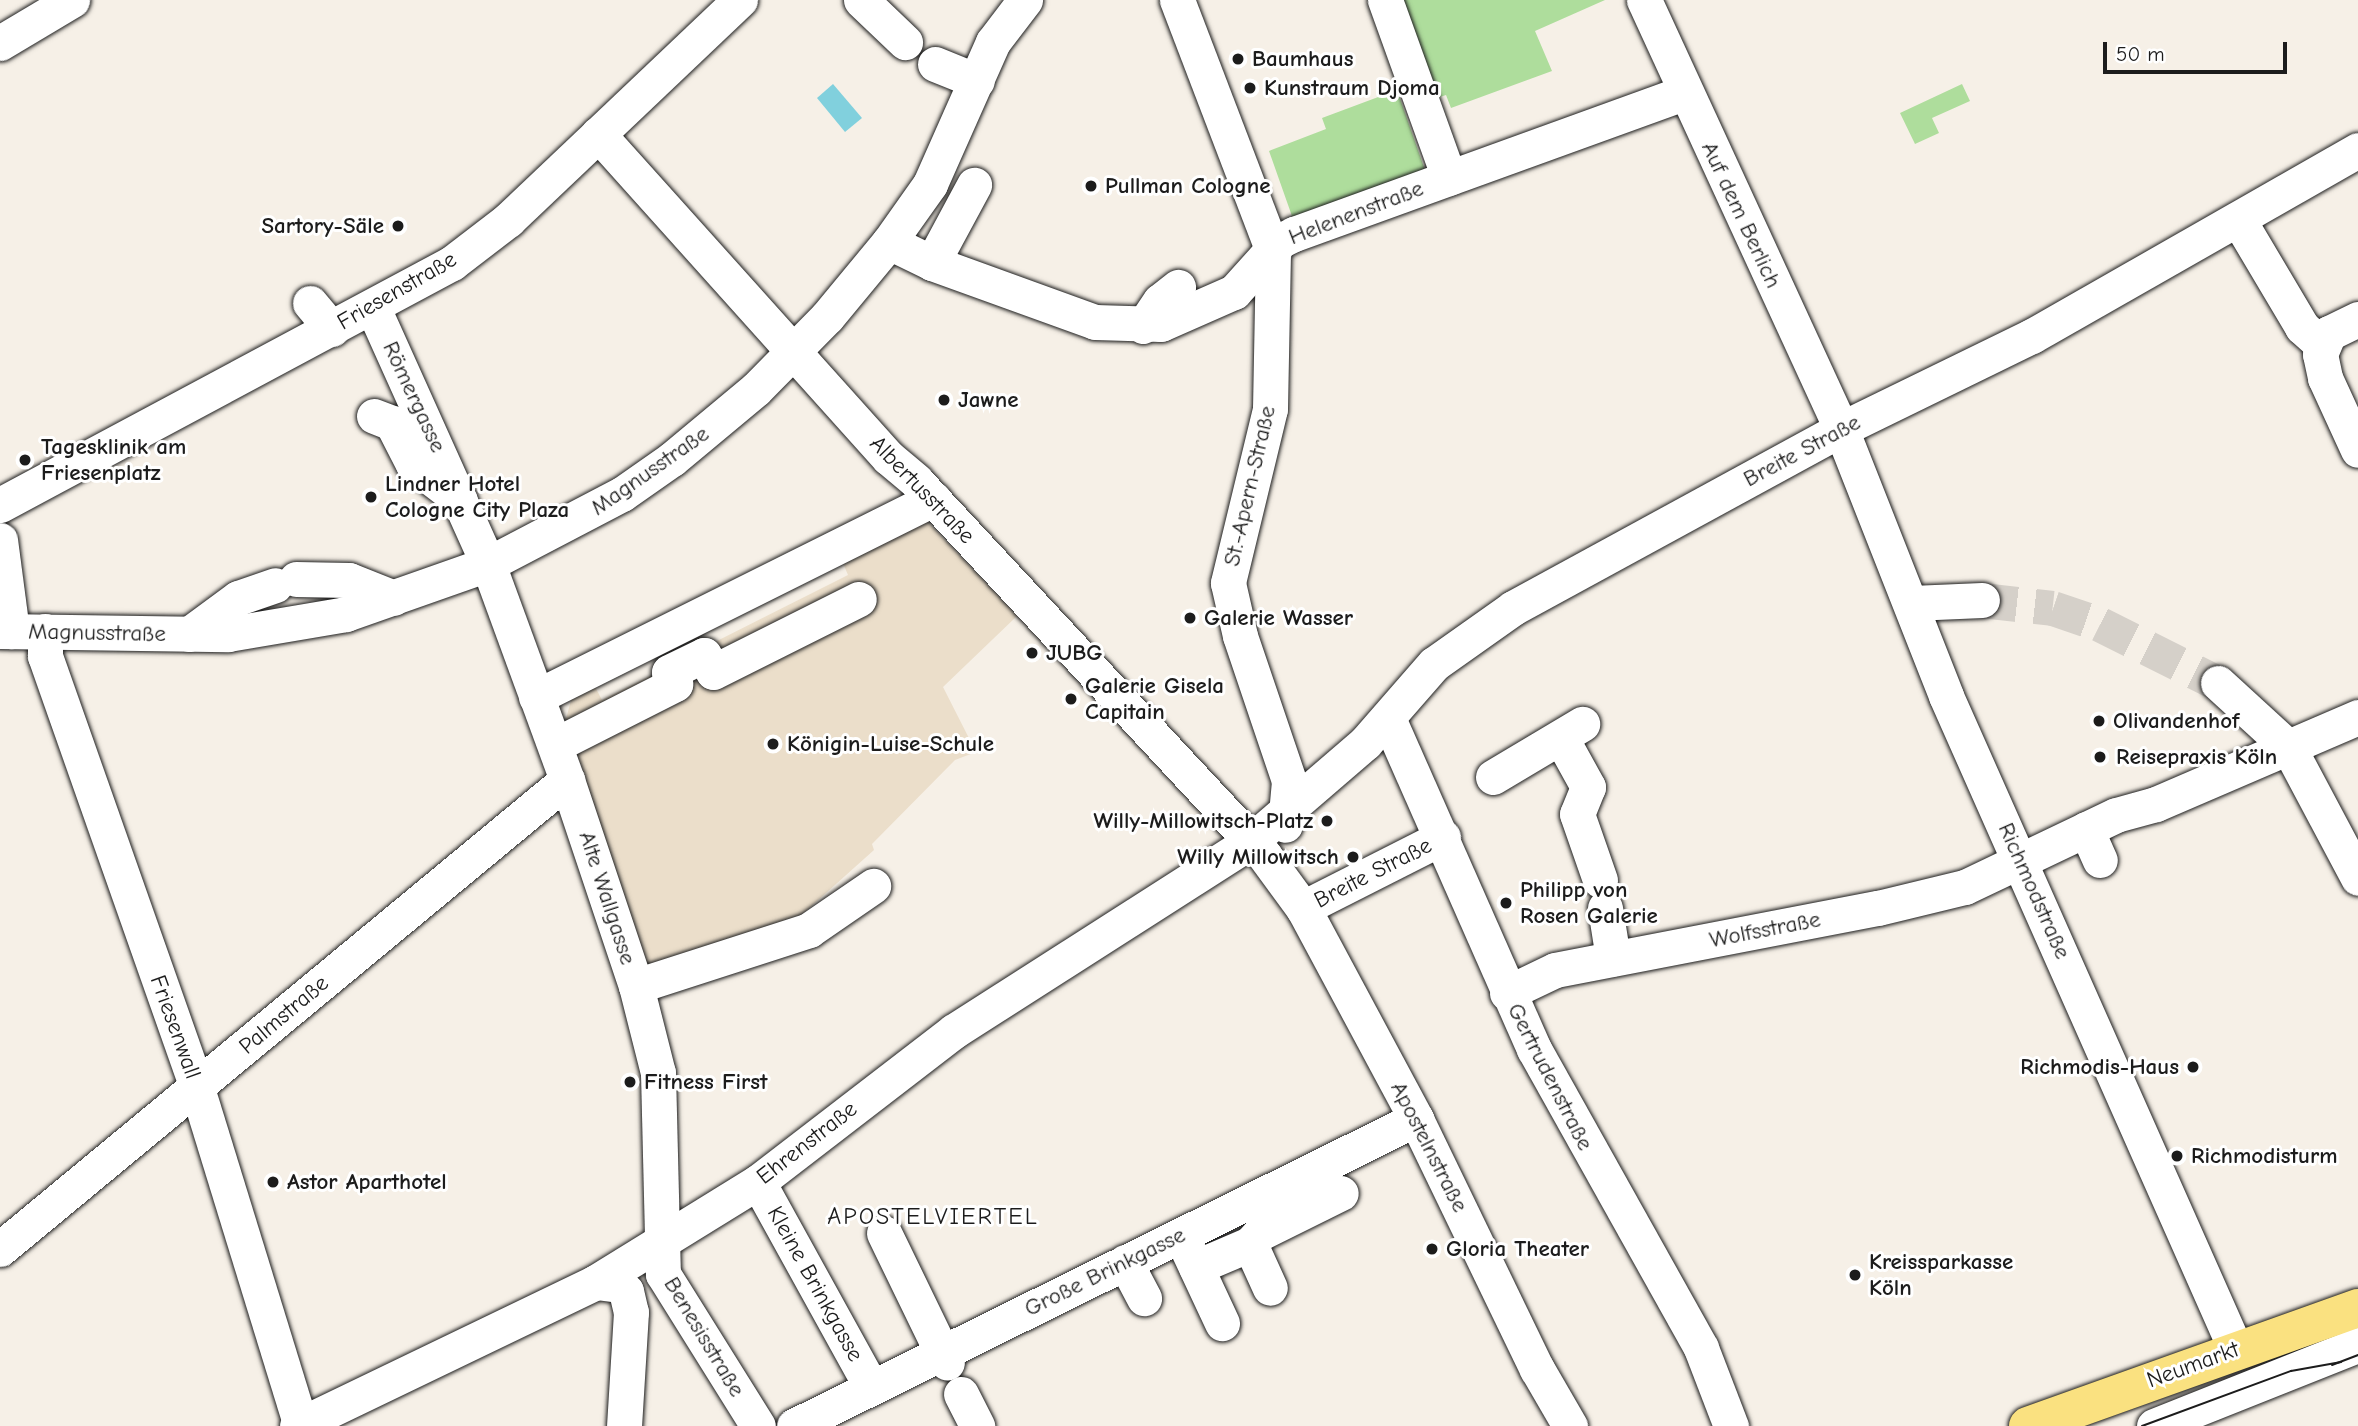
<!DOCTYPE html>
<html>
<head>
<meta charset="utf-8">
<style>
  body { margin:0 }
  #map { position:relative; width:2358px; height:1426px; overflow:hidden; background:#f6f0e7; font-family:"Comic Neue",sans-serif }
  div>[style] { position:absolute }
  [style*='--x'] { left:calc(var(--x)*1px); top:calc(var(--y)*1px); width:calc(var(--w)*1px); rotate:calc(var(--a)*1deg) }
  .built>* { inset:0; background:#ebdeca }
  .green>* { inset:0; background:#aedd9c }
  .water>* { inset:0; background:#81d0dd }
  .minor-tunnel>* { height:35px; margin-top:-17.5px; transform-origin:0; background:repeating-linear-gradient(90deg,#d5d0c9 0 35px,transparent 0 53px) }
  .roads { filter:drop-shadow(0 0 2px #1c1c1c) drop-shadow(0 0 2px #1c1c1c) }
  .minor>* { height:35px; margin:-17.5px; padding:0 17.5px; transform-origin:17.5px; border-radius:17.5px; background:#fff }
  .major>* { height:38px; margin:-19px; padding:0 19px; transform-origin:19px; border-radius:19px; background:#fae180 }
  .tram>* { height:2px; margin:-1px; padding:0 1px; transform-origin:1px; border-radius:1px; background:#1c1c1c }
  .dots>* { width:19px; height:19px; translate:-50% -50%; box-sizing:border-box; border:4px solid #fff; border-radius:50% }
  span { translate:-50% -50%; white-space:nowrap; text-align:center; line-height:1.15; -webkit-text-stroke:6px #fff; paint-order:stroke }
  .poi-label { font-size:23px; color:#1c1c1c; font-weight:700 }
  .left { translate:0 -50%; text-align:left }
  .right { translate:-100% -50%; text-align:right }
  .street-label { font-size:23px; color:#1c1c1c }
  .neighbourhood-label { font-size:24px; color:#1c1c1c; letter-spacing:2px }
  .scale { position:absolute; left:2103px; top:42px; width:184px; height:32px; box-sizing:border-box; border:4px solid #1c1c1c; border-top:0; padding-left:9px; font-size:21px; line-height:24px; white-space:nowrap; color:#1c1c1c; -webkit-text-stroke:5px #fff; paint-order:stroke }
</style>
</head>
<body>
<div id="map">
  <div class="built">
    <div style="clip-path:polygon(921px 515px,1017px 616px,943px 687px,976px 752px,955px 760px,872px 844px,874px 850px,797px 919px,646px 968px,566px 719px,573px 693px,593px 683px,602px 700px,666px 668px,657px 649px,696px 630px,705px 647px,848px 575px,840px 556px)"></div>
  </div>
  <div class="green">
    <div style="clip-path:polygon(1398px 0,1605px 0,1535px 31px,1552px 71px,1451px 108px,1446px 95px,1434px 99px)"></div>
    <div style="clip-path:polygon(1962px 84px,1970px 101px,1932px 118px,1939px 133px,1915px 144px,1900px 113px)"></div>
    <div style="clip-path:polygon(1397px 90px,1426px 173px,1293px 219px,1269px 151px,1326px 129px,1322px 118px)"></div>
  </div>
  <div class="water">
    <div style="clip-path:polygon(833px 84px,862px 118px,845px 132px,817px 98px)"></div>
  </div>
  <div class="minor-tunnel">
    <div style="--x:1982;--y:600;--w:71;--a:6.4"></div>
    <div style="--x:2053;--y:608;--w:50;--a:18.8"></div>
    <div style="--x:2100;--y:624;--w:132;--a:26.6"></div>
  </div>
  <div class="roads">
    <div class="minor">
      <div style="--x:861;--y:0;--w:61;--a:43.7"></div>
      <div style="--x:1177;--y:0;--w:270;--a:69.1"></div>
      <div style="--x:1273;--y:252;--w:157;--a:91.1"></div>
      <div style="--x:1270;--y:409;--w:179;--a:103.6"></div>
      <div style="--x:1228;--y:583;--w:54;--a:77.2"></div>
      <div style="--x:1240;--y:636;--w:153;--a:71.3"></div>
      <div style="--x:1289;--y:781;--w:44;--a:95.2"></div>
      <div style="--x:1385;--y:0;--w:189;--a:70.2"></div>
      <div style="--x:1644;--y:0;--w:472;--a:65.3"></div>
      <div style="--x:1841;--y:429;--w:287;--a:68.5"></div>
      <div style="--x:1946;--y:696;--w:715;--a:66.09"></div>
      <div style="--x:0;--y:43;--w:84;--a:-30.8"></div>
      <div style="--x:935;--y:64;--w:45;--a:22"></div>
      <div style="--x:598;--y:134;--w:435;--a:48.1"></div>
      <div style="--x:889;--y:458;--w:35;--a:40"></div>
      <div style="--x:916;--y:481;--w:511;--a:47.06"></div>
      <div style="--x:1264;--y:855;--w:66;--a:53.7"></div>
      <div style="--x:1303;--y:908;--w:239;--a:61.8"></div>
      <div style="--x:1416;--y:1119;--w:278;--a:64.2"></div>
      <div style="--x:1537;--y:1369;--w:66;--a:59.9"></div>
      <div style="--x:2238;--y:219;--w:126;--a:59.3"></div>
      <div style="--x:2302;--y:327;--w:27;--a:42"></div>
      <div style="--x:889;--y:242;--w:48;--a:26"></div>
      <div style="--x:932;--y:263;--w:173;--a:19.9"></div>
      <div style="--x:1095;--y:322;--w:66;--a:1.7"></div>
      <div style="--x:1161;--y:324;--w:80;--a:-23.7"></div>
      <div style="--x:1234;--y:292;--w:69;--a:-48"></div>
      <div style="--x:1280;--y:241;--w:16;--a:-27"></div>
      <div style="--x:1294;--y:234;--w:415;--a:-19.9"></div>
      <div style="--x:932;--y:263;--w:89;--a:-61.7"></div>
      <div style="--x:310;--y:303;--w:34;--a:50"></div>
      <div style="--x:373;--y:308;--w:281;--a:65.8"></div>
      <div style="--x:488;--y:564;--w:230;--a:69.9"></div>
      <div style="--x:567;--y:780;--w:217;--a:71.5"></div>
      <div style="--x:636;--y:986;--w:90;--a:75.8"></div>
      <div style="--x:658;--y:1073;--w:201;--a:88.6"></div>
      <div style="--x:663;--y:1274;--w:179;--a:58"></div>
      <div style="--x:2358;--y:319;--w:32;--a:154"></div>
      <div style="--x:2329;--y:333;--w:23;--a:113"></div>
      <div style="--x:2320;--y:354;--w:25;--a:78"></div>
      <div style="--x:2325;--y:378;--w:79;--a:65.4"></div>
      <div style="--x:1143;--y:326;--w:30;--a:-56"></div>
      <div style="--x:1160;--y:301;--w:23;--a:-38"></div>
      <div style="--x:374;--y:416;--w:19;--a:21"></div>
      <div style="--x:392;--y:423;--w:46;--a:62.9"></div>
      <div style="--x:413;--y:464;--w:59;--a:37.5"></div>
      <div style="--x:0;--y:505;--w:513;--a:-28.16"></div>
      <div style="--x:452;--y:263;--w:71;--a:-37.5"></div>
      <div style="--x:508;--y:220;--w:320;--a:-43.5"></div>
      <div style="--x:0;--y:540;--w:92;--a:82.5"></div>
      <div style="--x:296;--y:579;--w:53;--a:1.1"></div>
      <div style="--x:349;--y:580;--w:48;--a:21.8"></div>
      <div style="--x:1912;--y:603;--w:70;--a:-2.5"></div>
      <div style="--x:0;--y:631;--w:228;--a:0.8"></div>
      <div style="--x:228;--y:634;--w:120;--a:-9.6"></div>
      <div style="--x:346;--y:614;--w:151;--a:-19.4"></div>
      <div style="--x:488;--y:564;--w:151;--a:-27.6"></div>
      <div style="--x:622;--y:494;--w:61;--a:-35"></div>
      <div style="--x:672;--y:459;--w:109;--a:-39.8"></div>
      <div style="--x:756;--y:389;--w:101;--a:-45.4"></div>
      <div style="--x:827;--y:317;--w:97;--a:-50.4"></div>
      <div style="--x:889;--y:242;--w:71;--a:-54.7"></div>
      <div style="--x:930;--y:184;--w:155;--a:-66.1"></div>
      <div style="--x:993;--y:42;--w:53;--a:-52.7"></div>
      <div style="--x:45;--y:631;--w:25;--a:90"></div>
      <div style="--x:45;--y:656;--w:458;--a:70.6"></div>
      <div style="--x:197;--y:1088;--w:354;--a:72.9"></div>
      <div style="--x:189;--y:634;--w:61;--a:-36.3"></div>
      <div style="--x:238;--y:598;--w:39;--a:-19"></div>
      <div style="--x:2218;--y:683;--w:96;--a:42.5"></div>
      <div style="--x:2289;--y:748;--w:147;--a:62"></div>
      <div style="--x:536;--y:697;--w:444;--a:-26.5"></div>
      <div style="--x:1388;--y:718;--w:362;--a:66.2"></div>
      <div style="--x:1534;--y:1049;--w:342;--a:60.8"></div>
      <div style="--x:1701;--y:1348;--w:84;--a:69"></div>
      <div style="--x:1561;--y:738;--w:56;--a:61.1"></div>
      <div style="--x:1588;--y:787;--w:29;--a:112"></div>
      <div style="--x:1577;--y:814;--w:70;--a:70.8"></div>
      <div style="--x:555;--y:745;--w:135;--a:-26.9"></div>
      <div style="--x:675;--y:684;--w:13;--a:-117"></div>
      <div style="--x:669;--y:672;--w:39;--a:-26"></div>
      <div style="--x:704;--y:655;--w:19;--a:62"></div>
      <div style="--x:713;--y:672;--w:163;--a:-26.6"></div>
      <div style="--x:1493;--y:777;--w:104;--a:-30.8"></div>
      <div style="--x:2086;--y:829;--w:34;--a:66"></div>
      <div style="--x:1303;--y:908;--w:157;--a:-26.9"></div>
      <div style="--x:1605;--y:908;--w:51;--a:80.9"></div>
      <div style="--x:636;--y:986;--w:182;--a:-17.9"></div>
      <div style="--x:809;--y:930;--w:78;--a:-34.5"></div>
      <div style="--x:1507;--y:993;--w:53;--a:-25.6"></div>
      <div style="--x:1555;--y:970;--w:329;--a:-10.9"></div>
      <div style="--x:1878;--y:908;--w:89;--a:-13.6"></div>
      <div style="--x:1965;--y:887;--w:167;--a:-25.5"></div>
      <div style="--x:2116;--y:815;--w:41;--a:-15.4"></div>
      <div style="--x:2156;--y:804;--w:220;--a:-23.3"></div>
      <div style="--x:758;--y:1182;--w:234;--a:61.1"></div>
      <div style="--x:884;--y:1233;--w:144;--a:64.1"></div>
      <div style="--x:1250;--y:1244;--w:48;--a:65.6"></div>
      <div style="--x:1187;--y:1248;--w:83;--a:65"></div>
      <div style="--x:0;--y:1249;--w:736;--a:-39.6"></div>
      <div style="--x:1125;--y:1262;--w:41;--a:62.2"></div>
      <div style="--x:1196;--y:1267;--w:59;--a:-23.1"></div>
      <div style="--x:1250;--y:1244;--w:15;--a:-48"></div>
      <div style="--x:1260;--y:1233;--w:90;--a:-26.3"></div>
      <div style="--x:596;--y:1282;--w:23;--a:7"></div>
      <div style="--x:619;--y:1285;--w:9;--a:41"></div>
      <div style="--x:626;--y:1291;--w:22;--a:77"></div>
      <div style="--x:631;--y:1312;--w:114;--a:93.5"></div>
      <div style="--x:961;--y:1394;--w:36;--a:63"></div>
      <div style="--x:297;--y:1426;--w:332;--a:-25.7"></div>
      <div style="--x:596;--y:1282;--w:190;--a:-31.7"></div>
      <div style="--x:758;--y:1182;--w:247;--a:-37.6"></div>
      <div style="--x:954;--y:1031;--w:353;--a:-32.6"></div>
      <div style="--x:1251;--y:841;--w:150;--a:-40.7"></div>
      <div style="--x:1365;--y:743;--w:105;--a:-48.9"></div>
      <div style="--x:1434;--y:664;--w:97;--a:-35.3"></div>
      <div style="--x:1513;--y:608;--w:374;--a:-28.6"></div>
      <div style="--x:1841;--y:429;--w:212;--a:-26"></div>
      <div style="--x:2032;--y:336;--w:375;--a:-29.7"></div>
      <div style="--x:794;--y:1426;--w:694;--a:-26.27"></div>
      <div style="--x:2154;--y:1426;--w:219;--a:-21.7"></div>
    </div>
    <div class="major">
      <div style="--x:2028;--y:1426;--w:350;--a:-19.7"></div>
    </div>
  </div>
  <div class="tram">
    <div style="--x:2332;--y:1365;--w:28;--a:-21"></div>
    <div style="--x:2142;--y:1426;--w:159;--a:-20.3"></div>
    <div style="--x:2291;--y:1371;--w:51;--a:-10.2"></div>
  </div>
  <div class="dots">
    <div style="left:1238px;top:59px;background:#1c1c1c"></div>
    <div style="left:1250px;top:88px;background:#1c1c1c"></div>
    <div style="left:1091px;top:186px;background:#1c1c1c"></div>
    <div style="left:398px;top:226px;background:#1c1c1c"></div>
    <div style="left:944px;top:400px;background:#1c1c1c"></div>
    <div style="left:25px;top:460px;background:#1c1c1c"></div>
    <div style="left:371px;top:497px;background:#1c1c1c"></div>
    <div style="left:1190px;top:618px;background:#1c1c1c"></div>
    <div style="left:1032px;top:653px;background:#1c1c1c"></div>
    <div style="left:1071px;top:699px;background:#1c1c1c"></div>
    <div style="left:2099px;top:721px;background:#1c1c1c"></div>
    <div style="left:773px;top:744px;background:#1c1c1c"></div>
    <div style="left:2100px;top:757px;background:#1c1c1c"></div>
    <div style="left:1327px;top:821px;background:#1c1c1c"></div>
    <div style="left:1353px;top:857px;background:#1c1c1c"></div>
    <div style="left:1506px;top:903px;background:#1c1c1c"></div>
    <div style="left:2193px;top:1067px;background:#1c1c1c"></div>
    <div style="left:630px;top:1082px;background:#1c1c1c"></div>
    <div style="left:2177px;top:1156px;background:#1c1c1c"></div>
    <div style="left:273px;top:1182px;background:#1c1c1c"></div>
    <div style="left:1432px;top:1249px;background:#1c1c1c"></div>
    <div style="left:1855px;top:1275px;background:#1c1c1c"></div>
  </div>
  <div class="poi-label">
    <span class="left" style="left:1252px;top:59px">Baumhaus</span>
    <span class="left" style="left:1264px;top:88px">Kunstraum Djoma</span>
    <span class="left" style="left:1105px;top:186px">Pullman Cologne</span>
    <span class="right" style="left:384px;top:226px">Sartory-Säle</span>
    <span class="left" style="left:958px;top:400px">Jawne</span>
    <span class="left" style="left:41px;top:460px">Tagesklinik am<br>Friesenplatz</span>
    <span class="left" style="left:385px;top:497px">Lindner Hotel<br>Cologne City Plaza</span>
    <span class="left" style="left:1204px;top:618px">Galerie Wasser</span>
    <span class="left" style="left:1046px;top:653px">JUBG</span>
    <span class="left" style="left:1085px;top:699px">Galerie Gisela<br>Capitain</span>
    <span class="left" style="left:2113px;top:721px">Olivandenhof</span>
    <span class="left" style="left:787px;top:744px">Königin-Luise-Schule</span>
    <span class="left" style="left:2116px;top:757px">Reisepraxis Köln</span>
    <span class="right" style="left:1313px;top:821px">Willy-Millowitsch-Platz</span>
    <span class="right" style="left:1339px;top:857px">Willy Millowitsch</span>
    <span class="left" style="left:1520px;top:903px">Philipp von<br>Rosen Galerie</span>
    <span class="right" style="left:2179px;top:1067px">Richmodis-Haus</span>
    <span class="left" style="left:644px;top:1082px">Fitness First</span>
    <span class="left" style="left:2191px;top:1156px">Richmodisturm</span>
    <span class="left" style="left:287px;top:1182px">Astor Aparthotel</span>
    <span class="left" style="left:1446px;top:1249px">Gloria Theater</span>
    <span class="left" style="left:1869px;top:1275px">Kreissparkasse<br>Köln</span>
  </div>
  <div class="street-label">
    <span style="left:1356px;top:213px;rotate:-21deg">Helenenstraße</span>
    <span style="left:1741px;top:215px;rotate:65deg">Auf dem Berlich</span>
    <span style="left:397px;top:291px;rotate:-30deg">Friesenstraße</span>
    <span style="left:414px;top:397px;rotate:65deg">Römergasse</span>
    <span style="left:1802px;top:451px;rotate:-28deg">Breite Straße</span>
    <span style="left:650px;top:471px;rotate:-35deg">Magnusstraße</span>
    <span style="left:1250px;top:486px;rotate:-77deg">St.-Apern-Straße</span>
    <span style="left:922px;top:490px;rotate:46deg">Albertusstraße</span>
    <span style="left:97px;top:633px;rotate:1deg">Magnusstraße</span>
    <span style="left:1373px;top:873px;rotate:-27deg">Breite Straße</span>
    <span style="left:2034px;top:891px;rotate:66deg">Richmodstraße</span>
    <span style="left:607px;top:898px;rotate:72deg">Alte Wallgasse</span>
    <span style="left:1765px;top:930px;rotate:-11deg">Wolfsstraße</span>
    <span style="left:284px;top:1015px;rotate:-40deg">Palmstraße</span>
    <span style="left:175px;top:1027px;rotate:70deg">Friesenwall</span>
    <span style="left:1550px;top:1077px;rotate:63deg">Gertrudenstraße</span>
    <span style="left:807px;top:1143px;rotate:-38deg">Ehrenstraße</span>
    <span style="left:1429px;top:1147px;rotate:63deg">Apostelnstraße</span>
    <span style="left:1105px;top:1272px;rotate:-26deg">Große Brinkgasse</span>
    <span style="left:815px;top:1284px;rotate:61deg">Kleine Brinkgasse</span>
    <span style="left:704px;top:1337px;rotate:59deg">Benesisstraße</span>
    <span style="left:2193px;top:1365px;rotate:-20deg">Neumarkt</span>
  </div>
  <div class="neighbourhood-label">
    <span style="left:933px;top:1217px">APOSTELVIERTEL</span>
  </div>
  <div class="scale">50 m</div>
</div>
</body>
</html>
